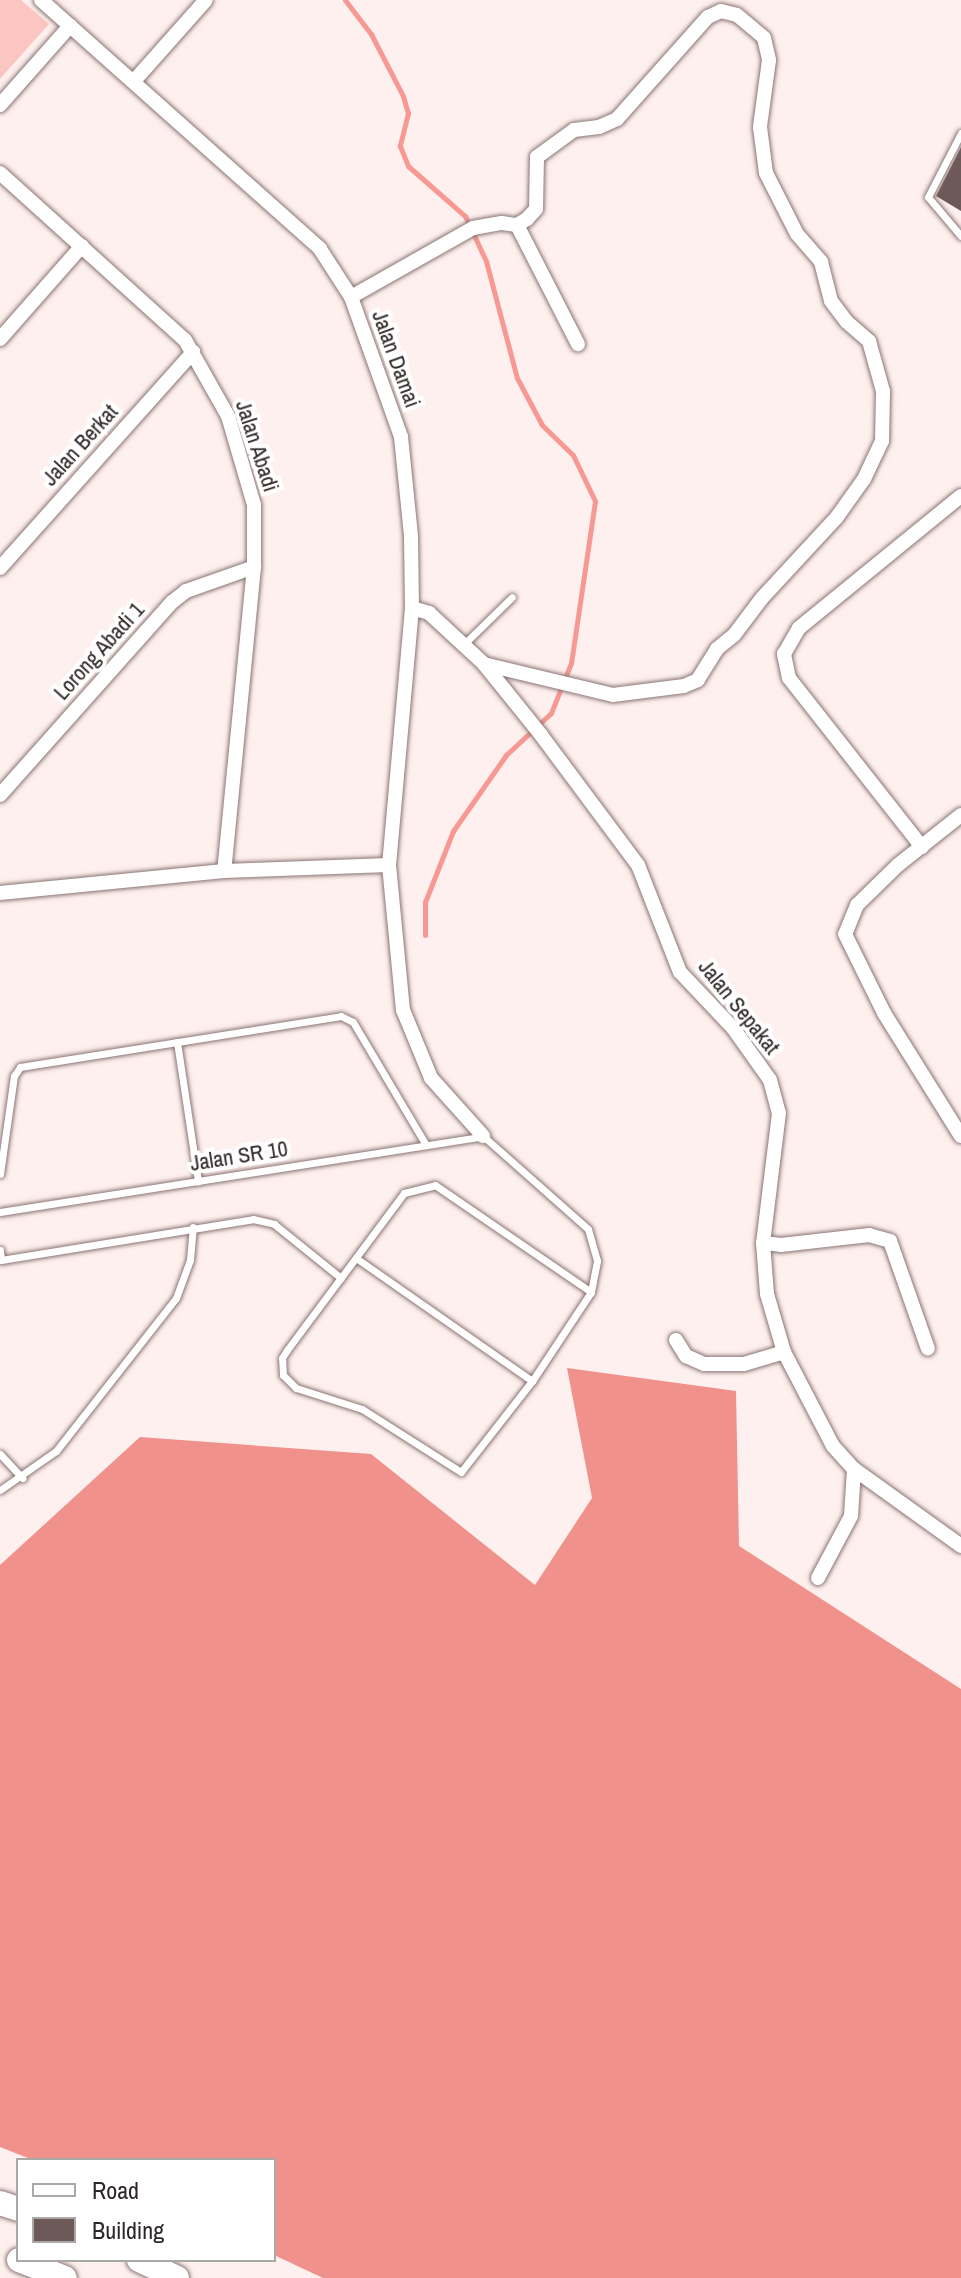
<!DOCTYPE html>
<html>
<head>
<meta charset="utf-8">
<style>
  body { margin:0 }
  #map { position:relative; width:961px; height:2278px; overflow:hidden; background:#fef0ee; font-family:"Archivo Narrow",sans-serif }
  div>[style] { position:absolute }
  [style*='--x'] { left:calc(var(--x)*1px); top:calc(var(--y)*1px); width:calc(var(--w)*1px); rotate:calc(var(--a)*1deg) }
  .green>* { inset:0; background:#fbc5c1 }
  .forest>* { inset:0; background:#f0918c }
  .stream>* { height:5px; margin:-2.5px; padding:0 2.5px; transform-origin:2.5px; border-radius:2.5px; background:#f89893 }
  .building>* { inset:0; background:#6d5958 }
  .roads { filter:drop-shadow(0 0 2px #897573) drop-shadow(0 0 2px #897573) }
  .service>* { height:7px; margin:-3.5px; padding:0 3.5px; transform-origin:3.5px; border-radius:3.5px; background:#fff }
  .minor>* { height:14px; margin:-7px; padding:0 7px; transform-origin:7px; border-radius:7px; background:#fff }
  .trunk>* { height:24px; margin:-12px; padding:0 12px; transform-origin:12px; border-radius:12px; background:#fff }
  span { translate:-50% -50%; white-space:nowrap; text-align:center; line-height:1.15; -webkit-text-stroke:8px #fff; paint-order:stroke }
  .street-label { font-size:22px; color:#2e2525 }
  .legend { position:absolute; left:16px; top:2158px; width:260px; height:104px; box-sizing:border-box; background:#fff; border:2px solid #aba8a8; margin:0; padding:10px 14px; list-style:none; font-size:24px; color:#2e2525 }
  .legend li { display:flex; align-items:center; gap:16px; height:40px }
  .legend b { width:40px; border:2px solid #aba8a8 }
</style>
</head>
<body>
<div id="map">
  <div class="green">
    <div style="clip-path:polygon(0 0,21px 0,49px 24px,0 79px)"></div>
  </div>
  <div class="forest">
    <div style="clip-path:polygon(567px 1368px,736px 1391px,739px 1546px,961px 1689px,961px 2278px,323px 2278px,274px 2255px,274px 2160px,33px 2160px,0 2147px,0 1565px,140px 1437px,371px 1454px,535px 1585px,592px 1498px)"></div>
  </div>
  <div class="stream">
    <div style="--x:345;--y:0;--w:43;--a:52.6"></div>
    <div style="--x:371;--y:34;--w:70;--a:62.7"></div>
    <div style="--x:403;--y:96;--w:18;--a:74"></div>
    <div style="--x:408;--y:113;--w:34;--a:104"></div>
    <div style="--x:400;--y:146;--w:22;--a:68"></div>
    <div style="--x:408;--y:166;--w:76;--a:41.3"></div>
    <div style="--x:465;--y:216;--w:50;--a:65"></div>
    <div style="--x:486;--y:261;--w:121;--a:75.2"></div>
    <div style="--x:517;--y:378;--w:53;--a:62"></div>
    <div style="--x:542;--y:425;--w:43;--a:44.1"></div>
    <div style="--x:573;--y:455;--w:51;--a:64.4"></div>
    <div style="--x:595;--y:501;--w:164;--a:98.4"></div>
    <div style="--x:571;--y:663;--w:54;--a:111.8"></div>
    <div style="--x:551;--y:713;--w:62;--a:137"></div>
    <div style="--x:506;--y:755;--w:93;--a:124.9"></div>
    <div style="--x:453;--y:831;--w:76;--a:111.5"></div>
    <div style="--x:425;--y:902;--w:33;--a:90"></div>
  </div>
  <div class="building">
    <div style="clip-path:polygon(961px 147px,961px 211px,936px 196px)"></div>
  </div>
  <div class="roads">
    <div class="service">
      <div style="--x:961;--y:133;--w:72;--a:117.3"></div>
      <div style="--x:928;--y:197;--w:51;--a:49.8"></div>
      <div style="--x:464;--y:644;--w:67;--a:-44.4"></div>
      <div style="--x:177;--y:1042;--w:141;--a:81.4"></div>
      <div style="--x:0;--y:1174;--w:99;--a:-81.9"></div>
      <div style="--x:14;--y:1076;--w:11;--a:-56"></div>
      <div style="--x:20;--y:1067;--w:325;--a:-9"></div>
      <div style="--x:341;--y:1016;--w:13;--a:27"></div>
      <div style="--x:353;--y:1022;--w:143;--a:59.3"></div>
      <div style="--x:0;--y:1212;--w:489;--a:-8.9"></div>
      <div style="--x:483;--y:1136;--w:140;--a:41.5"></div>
      <div style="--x:588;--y:1229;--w:33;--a:74"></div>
      <div style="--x:597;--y:1261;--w:32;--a:101"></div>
      <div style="--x:591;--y:1292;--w:107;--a:123.5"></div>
      <div style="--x:532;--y:1381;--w:115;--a:128"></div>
      <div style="--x:461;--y:1472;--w:117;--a:-147.5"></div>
      <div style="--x:362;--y:1409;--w:69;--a:-162.3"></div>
      <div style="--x:296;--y:1388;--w:18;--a:-135"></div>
      <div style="--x:283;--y:1375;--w:17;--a:-93"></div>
      <div style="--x:282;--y:1358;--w:9;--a:-58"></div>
      <div style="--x:287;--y:1350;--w:196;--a:-53.3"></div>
      <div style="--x:404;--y:1193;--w:32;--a:-14"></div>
      <div style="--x:435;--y:1185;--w:189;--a:34.4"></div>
      <div style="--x:0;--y:1250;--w:10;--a:84"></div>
      <div style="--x:1;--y:1260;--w:255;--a:-9.2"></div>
      <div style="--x:253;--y:1219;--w:22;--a:13"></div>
      <div style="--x:274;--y:1224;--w:86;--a:38.9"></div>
      <div style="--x:356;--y:1258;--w:215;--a:34.9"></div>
      <div style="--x:0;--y:1454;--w:33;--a:47"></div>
      <div style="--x:0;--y:1490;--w:68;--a:-34.9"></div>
      <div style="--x:56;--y:1451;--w:194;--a:-51.9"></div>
      <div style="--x:176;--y:1298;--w:40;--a:-69.8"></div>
      <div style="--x:190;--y:1260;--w:33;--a:-85"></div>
    </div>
    <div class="minor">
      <div style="--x:41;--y:0;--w:374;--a:41.7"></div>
      <div style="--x:320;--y:249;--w:57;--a:57.1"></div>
      <div style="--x:351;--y:297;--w:149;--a:70.3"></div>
      <div style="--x:401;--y:437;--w:100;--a:84.2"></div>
      <div style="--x:411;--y:536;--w:72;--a:89.2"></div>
      <div style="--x:412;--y:608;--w:258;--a:95.1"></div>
      <div style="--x:389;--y:865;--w:146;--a:84.5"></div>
      <div style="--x:403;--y:1010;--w:74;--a:67.6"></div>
      <div style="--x:431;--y:1078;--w:78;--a:48.1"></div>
      <div style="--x:134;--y:81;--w:108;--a:-48.4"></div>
      <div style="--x:0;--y:105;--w:106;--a:-48.5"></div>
      <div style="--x:0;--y:173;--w:249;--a:42.1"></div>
      <div style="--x:185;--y:340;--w:87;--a:60.5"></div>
      <div style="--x:228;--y:416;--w:93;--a:73.7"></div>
      <div style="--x:254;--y:505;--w:62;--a:90"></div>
      <div style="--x:254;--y:567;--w:305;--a:95.6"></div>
      <div style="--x:517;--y:225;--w:134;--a:62.9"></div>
      <div style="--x:351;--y:297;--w:140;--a:-29.5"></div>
      <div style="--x:473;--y:228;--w:29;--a:-10"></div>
      <div style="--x:502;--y:223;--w:15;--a:8"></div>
      <div style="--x:517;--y:225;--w:12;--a:-31"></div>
      <div style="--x:527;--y:219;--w:13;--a:-48"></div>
      <div style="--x:536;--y:209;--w:52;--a:-88.9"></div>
      <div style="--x:537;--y:157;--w:46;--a:-36.1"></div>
      <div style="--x:574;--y:130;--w:25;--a:-7"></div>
      <div style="--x:599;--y:127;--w:20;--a:-24"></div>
      <div style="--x:617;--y:119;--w:137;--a:-48.3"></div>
      <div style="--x:708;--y:17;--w:14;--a:-25"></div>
      <div style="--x:721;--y:11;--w:16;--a:14"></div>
      <div style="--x:737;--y:15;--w:35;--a:40"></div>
      <div style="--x:764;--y:38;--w:23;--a:77"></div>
      <div style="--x:769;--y:60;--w:68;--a:97.7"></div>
      <div style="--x:760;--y:127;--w:46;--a:82.6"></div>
      <div style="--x:766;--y:173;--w:68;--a:63.1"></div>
      <div style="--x:797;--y:234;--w:37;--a:49"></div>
      <div style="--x:821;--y:262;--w:40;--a:75.6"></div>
      <div style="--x:831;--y:301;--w:26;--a:53"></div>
      <div style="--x:847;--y:322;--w:29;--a:41"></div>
      <div style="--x:869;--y:341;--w:52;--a:74.4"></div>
      <div style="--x:883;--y:391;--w:50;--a:91.1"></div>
      <div style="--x:882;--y:441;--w:42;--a:115.3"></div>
      <div style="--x:864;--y:479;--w:47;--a:125.4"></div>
      <div style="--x:837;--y:517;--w:110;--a:132.8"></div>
      <div style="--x:762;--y:598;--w:46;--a:127.1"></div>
      <div style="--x:734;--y:635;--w:22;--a:141"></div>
      <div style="--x:717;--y:649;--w:36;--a:122"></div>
      <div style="--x:698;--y:680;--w:15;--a:157"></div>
      <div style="--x:684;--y:686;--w:72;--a:172.8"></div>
      <div style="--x:613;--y:695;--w:133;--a:-166.5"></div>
      <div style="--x:0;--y:339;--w:124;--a:-48.6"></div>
      <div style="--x:0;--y:568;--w:290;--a:-48.2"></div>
      <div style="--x:412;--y:608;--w:18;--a:16"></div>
      <div style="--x:429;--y:613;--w:75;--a:42.8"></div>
      <div style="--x:484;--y:664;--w:91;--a:51.2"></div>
      <div style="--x:541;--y:735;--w:162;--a:53.3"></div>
      <div style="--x:638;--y:865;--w:115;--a:68.6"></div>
      <div style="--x:680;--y:972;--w:77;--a:46.6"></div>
      <div style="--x:733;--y:1028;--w:64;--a:54.6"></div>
      <div style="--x:770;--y:1080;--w:34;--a:75"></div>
      <div style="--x:779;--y:1113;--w:131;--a:97"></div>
      <div style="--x:763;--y:1243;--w:51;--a:85.5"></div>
      <div style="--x:767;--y:1294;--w:60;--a:73.7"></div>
      <div style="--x:784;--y:1352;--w:106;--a:62.5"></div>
      <div style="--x:833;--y:1446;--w:31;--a:48"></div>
      <div style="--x:854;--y:1469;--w:132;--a:35.7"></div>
      <div style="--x:0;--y:795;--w:259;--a:-48.3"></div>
      <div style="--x:172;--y:602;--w:18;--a:-38"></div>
      <div style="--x:186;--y:591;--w:72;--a:-19.4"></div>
      <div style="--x:961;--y:815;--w:80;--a:141.6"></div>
      <div style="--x:898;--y:865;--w:57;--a:135.7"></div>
      <div style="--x:857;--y:905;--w:31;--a:112"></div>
      <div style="--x:845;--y:934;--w:88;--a:63.7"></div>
      <div style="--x:884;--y:1013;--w:145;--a:58"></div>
      <div style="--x:922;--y:847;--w:215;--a:-128.2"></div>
      <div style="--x:789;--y:678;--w:25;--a:-102"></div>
      <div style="--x:784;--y:654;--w:30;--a:-60"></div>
      <div style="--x:799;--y:628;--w:209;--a:-39.2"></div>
      <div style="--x:0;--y:893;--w:225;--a:-5.6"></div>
      <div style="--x:224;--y:871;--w:165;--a:-2.1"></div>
      <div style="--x:763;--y:1243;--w:18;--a:6"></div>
      <div style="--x:781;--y:1245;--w:89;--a:-6.5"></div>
      <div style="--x:869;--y:1235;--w:22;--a:16"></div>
      <div style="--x:890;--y:1241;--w:114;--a:70.6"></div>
      <div style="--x:676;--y:1340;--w:19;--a:58"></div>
      <div style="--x:686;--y:1356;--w:20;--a:24"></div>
      <div style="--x:704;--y:1364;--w:40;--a:0"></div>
      <div style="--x:744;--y:1364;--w:42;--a:-16.7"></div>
      <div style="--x:818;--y:1578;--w:70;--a:-62"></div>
      <div style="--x:851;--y:1516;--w:47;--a:-86.3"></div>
    </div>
    <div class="trunk">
      <div style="--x:0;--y:2203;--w:19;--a:18"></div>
      <div style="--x:19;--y:2260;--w:49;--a:21.4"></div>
      <div style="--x:139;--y:2260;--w:42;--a:25.3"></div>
    </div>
  </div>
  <div class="street-label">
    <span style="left:396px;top:359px;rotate:70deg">Jalan Damai</span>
    <span style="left:80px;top:445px;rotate:-48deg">Jalan Berkat</span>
    <span style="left:257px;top:446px;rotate:72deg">Jalan Abadi</span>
    <span style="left:99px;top:651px;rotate:-48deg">Lorong Abadi 1</span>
    <span style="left:739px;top:1007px;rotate:51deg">Jalan Sepakat</span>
    <span style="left:239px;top:1156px;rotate:-9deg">Jalan SR 10</span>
  </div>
  <ul class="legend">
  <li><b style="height:10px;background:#fff"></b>Road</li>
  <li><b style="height:22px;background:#6d5958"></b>Building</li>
  </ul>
</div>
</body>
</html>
